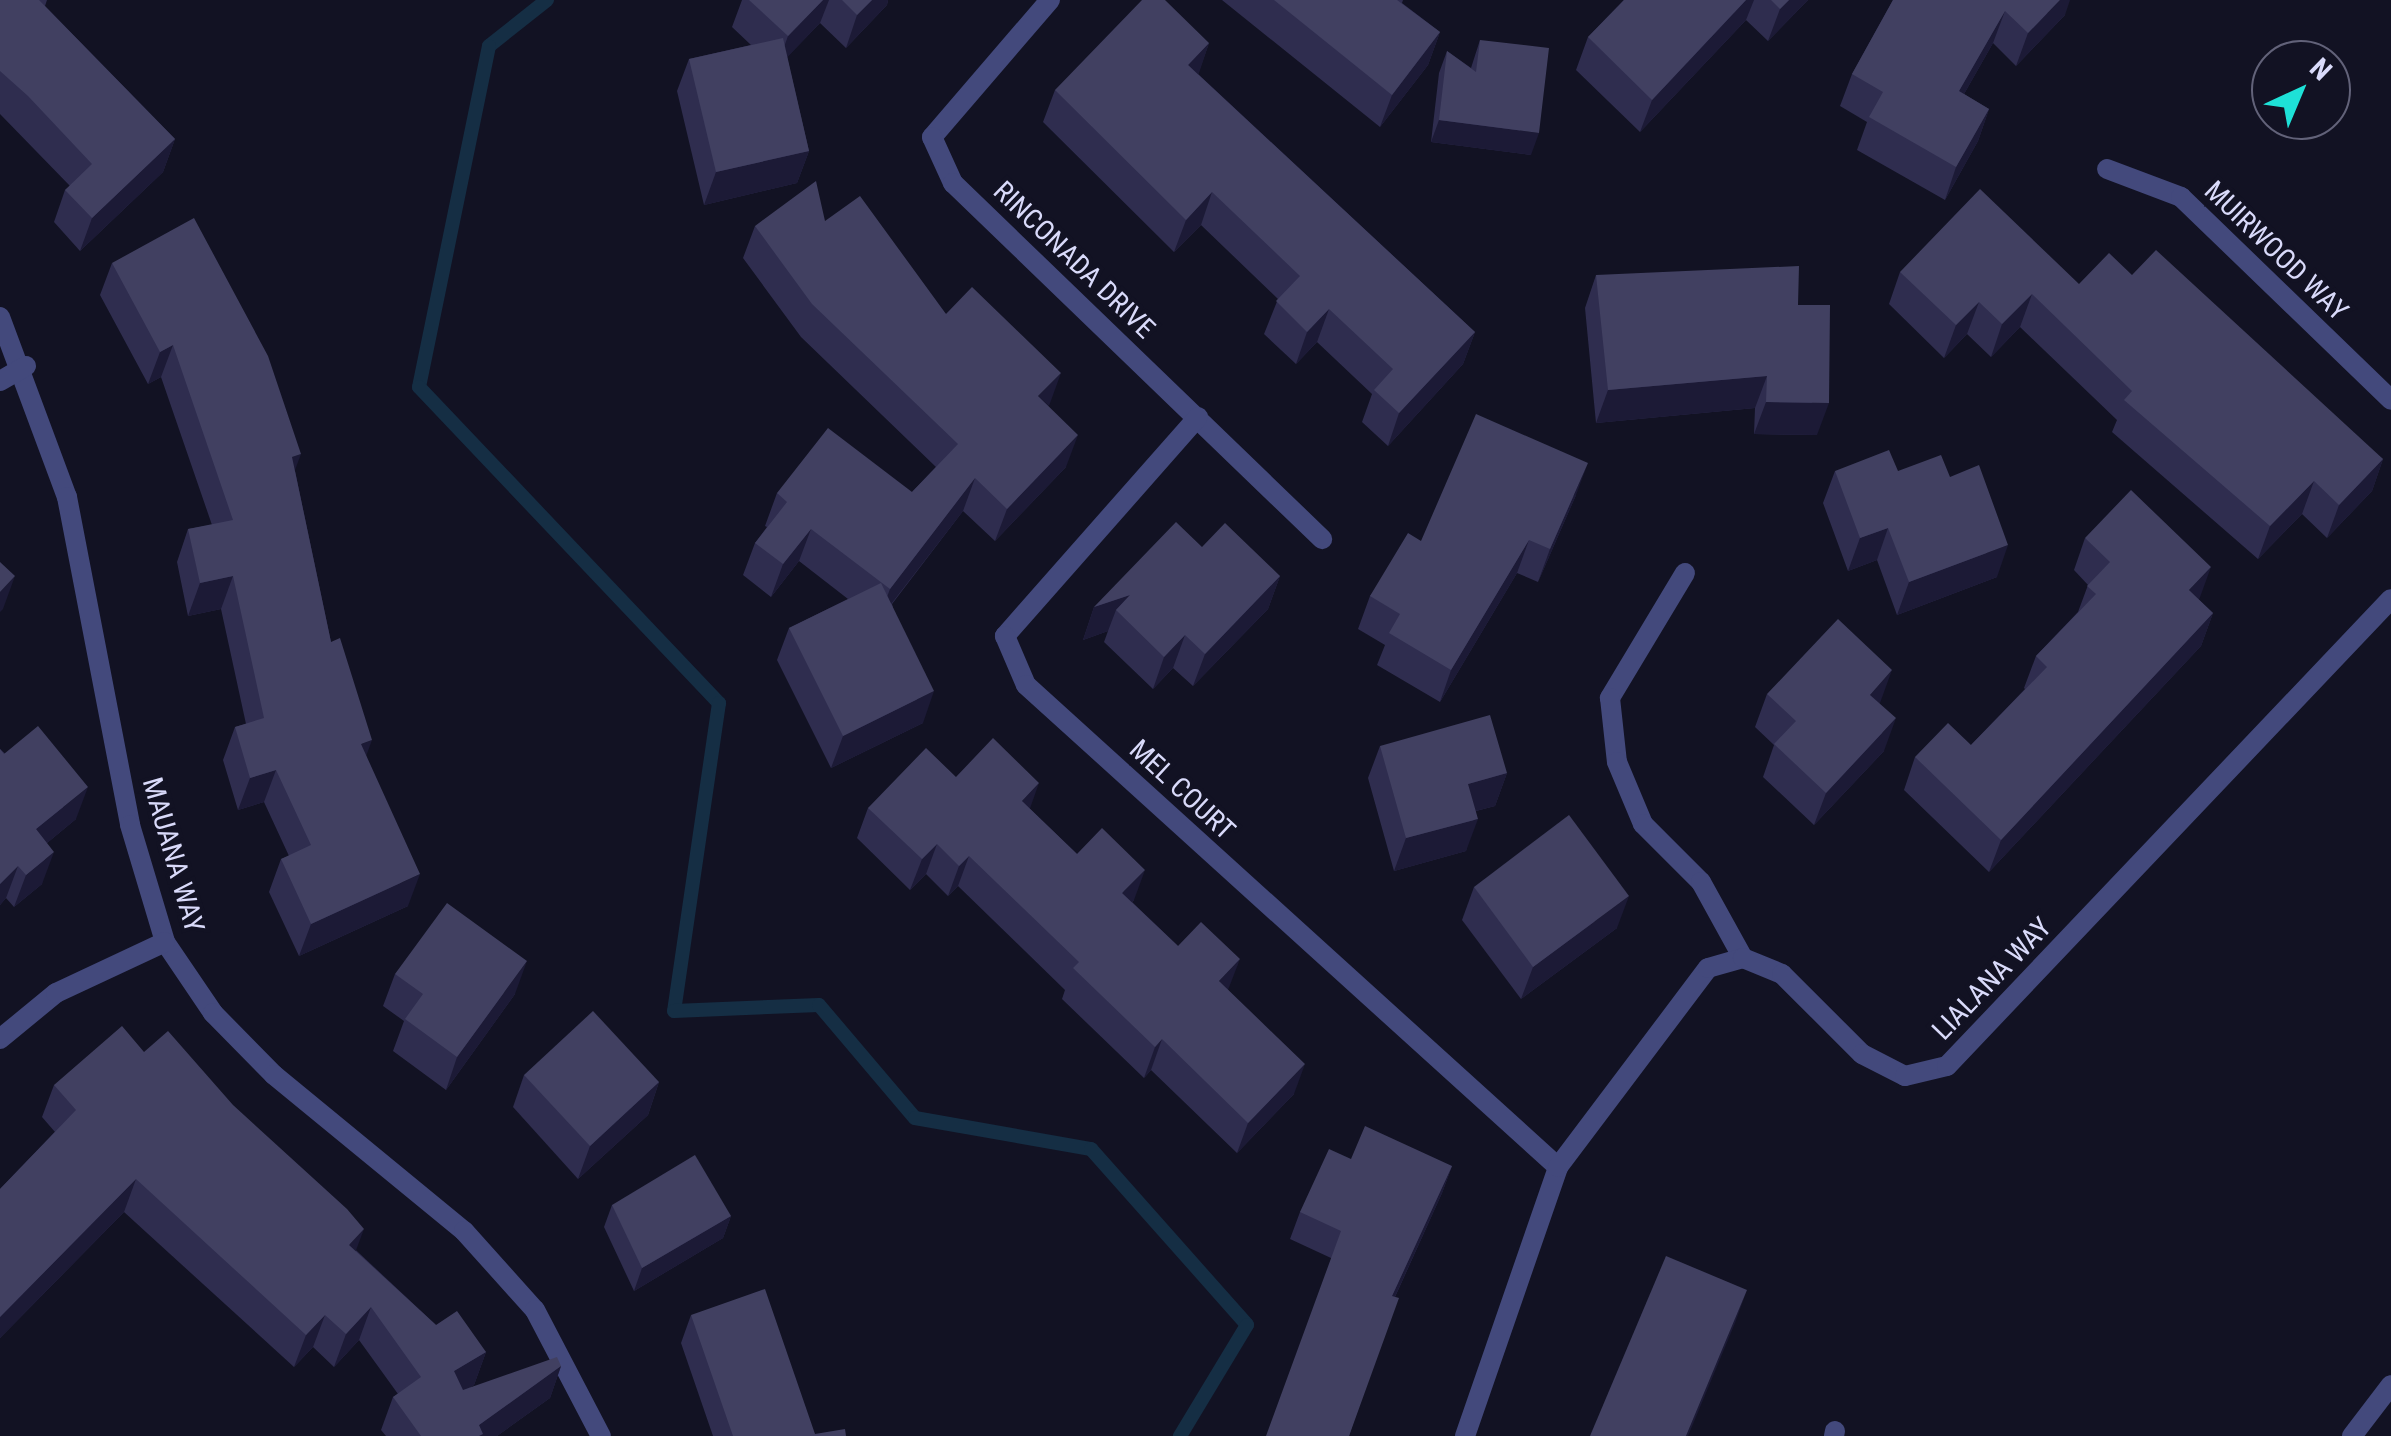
<!DOCTYPE html>
<html>
<head>
<meta charset="utf-8">
<style>
  body { margin:0 }
  #map { position:relative; width:2391px; height:1436px; overflow:hidden; background:#121223; font-family:"Roboto Condensed",sans-serif }
  div>[style] { position:absolute }
  [style*='--x'] { left:calc(var(--x)*1px); top:calc(var(--y)*1px); width:calc(var(--w)*1px); rotate:calc(var(--a)*1deg) }
  .stream>* { height:14px; margin:-7px; padding:0 7px; transform-origin:7px; border-radius:7px; background:#152e44 }
  .lane>* { height:20px; margin:-10px; padding:0 10px; transform-origin:10px; border-radius:10px; background:#43497c }
  .street>* { height:20px; margin:-10px; padding:0 10px; transform-origin:10px; border-radius:10px; background:#43497c }
  .wall>* { inset:0; background:#2f2d4f }
  .shaded-wall>* { inset:0; background:#1c1a36 }
  .building>* { inset:0; background:#414061 }
  span { translate:-50% -50%; white-space:nowrap; text-align:center; line-height:1.15; -webkit-text-stroke:8px #121223; paint-order:stroke }
  .street-label { font-size:28px; color:#d9dafa }
  .north { position:absolute; left:2251px; top:40px; width:100px; height:100px; box-sizing:border-box; background:#121223; border:2px solid #626279; border-radius:50%; rotate:44deg; font-size:28px; font-weight:700; line-height:40px; text-align:center; color:#d9dafa }
  .north::after { content:''; display:block; margin:auto; width:35px; height:45px; background:#1ee1d7; clip-path:polygon(50% 0,100% 100%,50% 72%,0 100%) }
</style>
</head>
<body>
<div id="map">
  <div class="stream">
    <div style="--x:547;--y:0;--w:74;--a:141.6"></div>
    <div style="--x:489;--y:46;--w:348;--a:101.6"></div>
    <div style="--x:419;--y:387;--w:436;--a:46.5"></div>
    <div style="--x:719;--y:703;--w:311;--a:98.3"></div>
    <div style="--x:674;--y:1011;--w:145;--a:-2.4"></div>
    <div style="--x:819;--y:1005;--w:148;--a:49.7"></div>
    <div style="--x:915;--y:1118;--w:179;--a:10"></div>
    <div style="--x:1091;--y:1149;--w:235;--a:48.4"></div>
    <div style="--x:1247;--y:1325;--w:130;--a:121.1"></div>
  </div>
  <div class="lane">
    <div style="--x:1834;--y:1436;--w:5;--a:-79"></div>
  </div>
  <div class="street">
    <div style="--x:1050;--y:0;--w:181;--a:130.7"></div>
    <div style="--x:932;--y:137;--w:51;--a:65.5"></div>
    <div style="--x:953;--y:183;--w:513;--a:43.97"></div>
    <div style="--x:2107;--y:169;--w:79;--a:20.7"></div>
    <div style="--x:2181;--y:197;--w:292;--a:44"></div>
    <div style="--x:0;--y:317;--w:192;--a:69.6"></div>
    <div style="--x:67;--y:497;--w:334;--a:79.1"></div>
    <div style="--x:130;--y:825;--w:122;--a:73.3"></div>
    <div style="--x:165;--y:942;--w:86;--a:55.9"></div>
    <div style="--x:213;--y:1013;--w:87;--a:45.5"></div>
    <div style="--x:274;--y:1075;--w:246;--a:39.4"></div>
    <div style="--x:464;--y:1231;--w:106;--a:48.1"></div>
    <div style="--x:535;--y:1310;--w:142;--a:62.4"></div>
    <div style="--x:0;--y:381;--w:30;--a:-30"></div>
    <div style="--x:1198;--y:417;--w:292;--a:131.4"></div>
    <div style="--x:1005;--y:636;--w:53;--a:66.8"></div>
    <div style="--x:1026;--y:685;--w:718;--a:42.18"></div>
    <div style="--x:1685;--y:573;--w:146;--a:121"></div>
    <div style="--x:1610;--y:698;--w:64;--a:83.8"></div>
    <div style="--x:1617;--y:762;--w:67;--a:67.2"></div>
    <div style="--x:1643;--y:824;--w:82;--a:45"></div>
    <div style="--x:1701;--y:882;--w:87;--a:61.1"></div>
    <div style="--x:0;--y:1039;--w:72;--a:-39.4"></div>
    <div style="--x:56;--y:993;--w:120;--a:-25.1"></div>
    <div style="--x:1465;--y:1436;--w:285;--a:-70.9"></div>
    <div style="--x:1558;--y:1167;--w:249;--a:-53"></div>
    <div style="--x:1708;--y:968;--w:36;--a:-16"></div>
    <div style="--x:1743;--y:958;--w:42;--a:22.3"></div>
    <div style="--x:1782;--y:974;--w:113;--a:45"></div>
    <div style="--x:1862;--y:1054;--w:48;--a:27.1"></div>
    <div style="--x:1905;--y:1076;--w:43;--a:-13.4"></div>
    <div style="--x:1947;--y:1066;--w:644;--a:-46.45"></div>
    <div style="--x:2352;--y:1436;--w:64;--a:-52.6"></div>
  </div>
  <div class="wall">
    <div style="clip-path:polygon(0 0,47px 0,45px 6px,175px 139px,163px 172px,80px 251px,54px 222px,65px 190px,70px 186px,0 114px)"></div>
    <div style="clip-path:polygon(742px 0,888px 0,887px 5px,846px 48px,820px 23px,787px 57px,809px 151px,797px 183px,704px 205px,677px 91px,689px 59px,751px 45px,732px 27px)"></div>
    <div style="clip-path:polygon(1222px 0,1403px 0,1402px 3px,1440px 32px,1428px 65px,1380px 127px)"></div>
    <div style="clip-path:polygon(1624px 0,1808px 0,1768px 41px,1746px 20px,1640px 132px,1576px 70px,1588px 37px)"></div>
    <div style="clip-path:polygon(1893px 0,2065px 15px,2016px 66px,1993px 43px,1964px 94px,1989px 109px,1978px 141px,1945px 200px,1857px 150px,1867px 122px,1840px 106px,1852px 74px)"></div>
    <div style="clip-path:polygon(1480px 40px,1531px 155px,1431px 142px,1439px 73px,1447px 51px,1471px 68px)"></div>
    <div style="clip-path:polygon(1209px 43px,1198px 74px,1475px 332px,1463px 364px,1388px 446px,1362px 422px,1372px 394px,1317px 342px,1296px 364px,1264px 334px,1278px 299px,1201px 225px,1174px 252px,1043px 122px,1055px 90px)"></div>
    <div style="clip-path:polygon(825px 221px,946px 314px,1048px 406px,1066px 467px,995px 541px,963px 511px,892px 604px,923px 723px,831px 768px,777px 660px,789px 628px,848px 599px,799px 561px,771px 597px,743px 575px,755px 543px,767px 527px,765px 526px,777px 493px,912px 492px,936px 467px,801px 337px,743px 258px,755px 226px)"></div>
    <div style="clip-path:polygon(112px 263px,295px 471px,331px 642px,366px 756px,408px 906px,299px 956px,269px 892px,281px 859px,289px 856px,264px 802px,238px 810px,223px 760px,235px 727px,246px 724px,221px 609px,188px 616px,177px 562px,188px 529px,212px 525px,161px 377px,148px 384px,100px 295px)"></div>
    <div style="clip-path:polygon(1900px 272px,2079px 284px,2132px 275px,2383px 459px,2372px 491px,2327px 538px,2302px 514px,2258px 559px,2112px 432px,2117px 420px,2020px 327px,1991px 357px,1967px 334px,1944px 358px,1889px 304px)"></div>
    <div style="clip-path:polygon(1596px 275px,1798px 305px,1817px 435px,1754px 434px,1755px 408px,1596px 423px,1585px 308px)"></div>
    <div style="clip-path:polygon(1835px 471px,1950px 477px,1997px 577px,1897px 615px,1877px 560px,1848px 571px,1823px 503px)"></div>
    <div style="clip-path:polygon(1576px 495px,1538px 582px,1517px 573px,1440px 702px,1377px 665px,1385px 645px,1358px 629px,1370px 596px,1421px 541px)"></div>
    <div style="clip-path:polygon(2085px 538px,2199px 600px,2213px 613px,2201px 646px,1989px 872px,1904px 790px,1915px 757px,1971px 745px,2025px 689px,2024px 688px,2036px 656px,2078px 612px,2088px 585px,2074px 570px)"></div>
    <div style="clip-path:polygon(1202px 547px,1280px 576px,1268px 609px,1193px 686px,1173px 668px,1153px 689px,1104px 642px,1108px 631px,1083px 640px,1094px 607px)"></div>
    <div style="clip-path:polygon(1767px 694px,1880px 704px,1884px 751px,1814px 825px,1763px 777px,1774px 745px,1755px 727px)"></div>
    <div style="clip-path:polygon(1380px 746px,1507px 773px,1495px 806px,1476px 811px,1466px 851px,1394px 871px,1368px 778px)"></div>
    <div style="clip-path:polygon(0 749px,76px 819px,47px 843px,42px 884px,14px 907px,6px 898px,0 905px)"></div>
    <div style="clip-path:polygon(956px 777px,1030px 809px,1077px 854px,1134px 900px,1132px 902px,1178px 946px,1228px 990px,1294px 1094px,1237px 1153px,1151px 1070px,1144px 1078px,1062px 999px,1065px 990px,958px 886px,948px 896px,926px 874px,910px 890px,857px 838px,868px 808px)"></div>
    <div style="clip-path:polygon(1474px 887px,1617px 928px,1521px 999px,1462px 920px)"></div>
    <div style="clip-path:polygon(395px 974px,515px 994px,446px 1090px,393px 1051px,404px 1021px,383px 1006px)"></div>
    <div style="clip-path:polygon(144px 1052px,436px 1325px,486px 1352px,474px 1385px,469px 1388px,561px 1366px,550px 1398px,497px 1436px,386px 1436px,381px 1430px,393px 1397px,398px 1394px,359px 1340px,334px 1367px,313px 1347px,294px 1367px,124px 1212px,0 1338px,0 1189px,55px 1132px,42px 1117px,54px 1085px)"></div>
    <div style="clip-path:polygon(524px 1075px,659px 1082px,648px 1115px,578px 1179px,513px 1107px)"></div>
    <div style="clip-path:polygon(1351px 1159px,1452px 1166px,1442px 1193px,1395px 1297px,1349px 1436px,1331px 1258px,1290px 1239px,1300px 1212px)"></div>
    <div style="clip-path:polygon(612px 1205px,731px 1216px,723px 1238px,634px 1291px,604px 1227px)"></div>
    <div style="clip-path:polygon(691px 1315px,815px 1434px,846px 1436px,713px 1436px,681px 1343px)"></div>
  </div>
  <div class="shaded-wall">
    <div style="clip-path:polygon(823px 0,829px 0,820px 23px,776px 69px,788px 36px)"></div>
    <div style="clip-path:polygon(872px 0,888px 0,887px 5px,846px 48px,857px 15px)"></div>
    <div style="clip-path:polygon(1746px 0,1754px 0,1746px 20px,1640px 132px,1652px 100px)"></div>
    <div style="clip-path:polygon(1789px 0,1808px 0,1768px 41px,1780px 9px)"></div>
    <div style="clip-path:polygon(2060px 0,2070px 0,2065px 15px,2016px 66px,2028px 33px)"></div>
    <div style="clip-path:polygon(2005px 11px,1993px 43px,1947px 124px,1959px 91px)"></div>
    <div style="clip-path:polygon(1440px 32px,1428px 65px,1380px 127px,1392px 95px)"></div>
    <div style="clip-path:polygon(1209px 43px,1198px 76px,1188px 65px)"></div>
    <div style="clip-path:polygon(1989px 109px,1978px 141px,1945px 200px,1956px 167px)"></div>
    <div style="clip-path:polygon(1439px 120px,1539px 133px,1531px 155px,1431px 142px)"></div>
    <div style="clip-path:polygon(175px 139px,163px 172px,80px 251px,92px 218px)"></div>
    <div style="clip-path:polygon(809px 151px,797px 183px,704px 205px,716px 172px)"></div>
    <div style="clip-path:polygon(1212px 192px,1201px 225px,1174px 252px,1186px 220px)"></div>
    <div style="clip-path:polygon(2032px 294px,2020px 327px,1991px 357px,2002px 324px)"></div>
    <div style="clip-path:polygon(1979px 302px,1967px 334px,1944px 358px,1956px 325px)"></div>
    <div style="clip-path:polygon(1329px 309px,1317px 342px,1296px 364px,1307px 332px)"></div>
    <div style="clip-path:polygon(1475px 332px,1463px 364px,1388px 446px,1399px 413px)"></div>
    <div style="clip-path:polygon(173px 345px,161px 377px,148px 384px,160px 352px)"></div>
    <div style="clip-path:polygon(1061px 373px,1049px 406px,1038px 396px)"></div>
    <div style="clip-path:polygon(1767px 376px,1755px 408px,1596px 423px,1608px 390px)"></div>
    <div style="clip-path:polygon(1766px 402px,1829px 403px,1817px 435px,1754px 434px)"></div>
    <div style="clip-path:polygon(1078px 435px,1066px 467px,995px 541px,1007px 509px)"></div>
    <div style="clip-path:polygon(301px 454px,289px 486px,292px 457px)"></div>
    <div style="clip-path:polygon(2383px 459px,2372px 491px,2327px 538px,2339px 505px)"></div>
    <div style="clip-path:polygon(1588px 463px,1576px 495px,1538px 582px,1550px 549px)"></div>
    <div style="clip-path:polygon(975px 478px,963px 511px,878px 621px,890px 589px)"></div>
    <div style="clip-path:polygon(2314px 481px,2302px 514px,2258px 559px,2270px 526px)"></div>
    <div style="clip-path:polygon(1888px 528px,1877px 560px,1848px 571px,1860px 538px)"></div>
    <div style="clip-path:polygon(811px 529px,799px 561px,771px 597px,783px 564px)"></div>
    <div style="clip-path:polygon(1529px 540px,1517px 573px,1440px 702px,1451px 670px)"></div>
    <div style="clip-path:polygon(2008px 545px,1997px 577px,1897px 615px,1909px 582px)"></div>
    <div style="clip-path:polygon(2211px 567px,2199px 600px,2189px 590px)"></div>
    <div style="clip-path:polygon(15px 576px,3px 609px,0 612px,0 592px)"></div>
    <div style="clip-path:polygon(233px 576px,221px 609px,188px 616px,200px 583px)"></div>
    <div style="clip-path:polygon(1280px 576px,1268px 609px,1193px 686px,1205px 654px)"></div>
    <div style="clip-path:polygon(1130px 595px,1116px 610px,1108px 631px,1083px 640px,1094px 607px)"></div>
    <div style="clip-path:polygon(2213px 613px,2201px 646px,1989px 872px,2001px 840px)"></div>
    <div style="clip-path:polygon(1185px 635px,1173px 668px,1153px 689px,1164px 657px)"></div>
    <div style="clip-path:polygon(1892px 670px,1880px 703px,1858px 727px,1870px 695px)"></div>
    <div style="clip-path:polygon(934px 691px,923px 723px,831px 768px,843px 736px)"></div>
    <div style="clip-path:polygon(1896px 718px,1884px 751px,1814px 825px,1826px 793px)"></div>
    <div style="clip-path:polygon(372px 740px,360px 773px,361px 744px)"></div>
    <div style="clip-path:polygon(276px 770px,264px 802px,238px 810px,250px 778px)"></div>
    <div style="clip-path:polygon(1507px 773px,1495px 806px,1456px 816px,1468px 784px)"></div>
    <div style="clip-path:polygon(1039px 783px,1028px 814px,1022px 801px)"></div>
    <div style="clip-path:polygon(88px 787px,76px 819px,24px 862px,36px 829px)"></div>
    <div style="clip-path:polygon(1478px 819px,1466px 851px,1394px 871px,1406px 838px)"></div>
    <div style="clip-path:polygon(937px 844px,926px 874px,910px 890px,922px 859px)"></div>
    <div style="clip-path:polygon(54px 852px,42px 884px,14px 907px,26px 875px)"></div>
    <div style="clip-path:polygon(969px 856px,958px 886px,948px 896px,959px 866px)"></div>
    <div style="clip-path:polygon(18px 866px,6px 898px,0 905px,0 884px)"></div>
    <div style="clip-path:polygon(1145px 870px,1134px 900px,1111px 923px,1122px 893px)"></div>
    <div style="clip-path:polygon(420px 874px,408px 906px,299px 956px,311px 924px)"></div>
    <div style="clip-path:polygon(1629px 896px,1617px 928px,1521px 999px,1533px 967px)"></div>
    <div style="clip-path:polygon(1240px 959px,1228px 990px,1219px 981px)"></div>
    <div style="clip-path:polygon(527px 961px,515px 994px,446px 1090px,457px 1057px)"></div>
    <div style="clip-path:polygon(1162px 1039px,1151px 1070px,1144px 1078px,1155px 1047px)"></div>
    <div style="clip-path:polygon(1305px 1064px,1294px 1094px,1237px 1153px,1248px 1123px)"></div>
    <div style="clip-path:polygon(659px 1082px,648px 1115px,578px 1179px,590px 1146px)"></div>
    <div style="clip-path:polygon(1452px 1166px,1442px 1193px,1383px 1323px,1392px 1296px)"></div>
    <div style="clip-path:polygon(136px 1179px,124px 1212px,0 1338px,0 1317px)"></div>
    <div style="clip-path:polygon(731px 1216px,723px 1238px,634px 1291px,642px 1268px)"></div>
    <div style="clip-path:polygon(364px 1229px,352px 1261px,349px 1245px)"></div>
    <div style="clip-path:polygon(1747px 1290px,1735px 1323px,1688px 1436px,1686px 1436px)"></div>
    <div style="clip-path:polygon(371px 1307px,359px 1340px,334px 1367px,346px 1334px)"></div>
    <div style="clip-path:polygon(325px 1315px,313px 1347px,294px 1367px,306px 1335px)"></div>
    <div style="clip-path:polygon(486px 1352px,474px 1385px,442px 1404px,454px 1371px)"></div>
    <div style="clip-path:polygon(561px 1366px,550px 1398px,497px 1436px,475px 1436px,479px 1425px)"></div>
  </div>
  <div class="building">
    <div style="clip-path:polygon(0 0,39px 0,175px 139px,92px 218px,65px 190px,92px 164px,28px 96px,0 71px)"></div>
    <div style="clip-path:polygon(749px 0,823px 0,788px 36px)"></div>
    <div style="clip-path:polygon(842px 0,872px 0,857px 15px)"></div>
    <div style="clip-path:polygon(1142px 0,1165px 0,1209px 43px,1188px 65px,1475px 332px,1399px 413px,1374px 390px,1393px 369px,1329px 309px,1307px 332px,1276px 301px,1300px 276px,1212px 192px,1186px 220px,1055px 90px)"></div>
    <div style="clip-path:polygon(1274px 0,1397px 0,1440px 32px,1392px 95px)"></div>
    <div style="clip-path:polygon(1624px 0,1746px 0,1652px 100px,1588px 37px)"></div>
    <div style="clip-path:polygon(1771px 0,1789px 0,1780px 9px)"></div>
    <div style="clip-path:polygon(1893px 0,2060px 0,2028px 33px,2005px 11px,1959px 91px,1989px 109px,1956px 167px,1869px 117px,1883px 92px,1852px 74px)"></div>
    <div style="clip-path:polygon(783px 38px,809px 151px,716px 172px,689px 59px)"></div>
    <div style="clip-path:polygon(1480px 40px,1549px 48px,1539px 133px,1439px 120px,1447px 51px,1476px 72px)"></div>
    <div style="clip-path:polygon(816px 181px,825px 221px,860px 196px,946px 314px,972px 287px,1061px 373px,1038px 396px,1078px 435px,1007px 509px,975px 478px,890px 589px,811px 529px,783px 564px,755px 543px,787px 502px,777px 493px,828px 428px,912px 492px,958px 444px,812px 304px,755px 226px)"></div>
    <div style="clip-path:polygon(1980px 189px,2079px 284px,2109px 253px,2132px 275px,2156px 250px,2383px 459px,2339px 505px,2314px 481px,2270px 526px,2124px 400px,2132px 391px,2032px 294px,2002px 324px,1979px 302px,1956px 325px,1900px 272px)"></div>
    <div style="clip-path:polygon(194px 218px,268px 356px,301px 454px,292px 457px,331px 642px,340px 638px,372px 740px,361px 744px,420px 874px,311px 924px,281px 859px,311px 845px,276px 770px,250px 778px,235px 727px,264px 718px,233px 576px,200px 583px,188px 529px,233px 520px,173px 345px,160px 352px,112px 263px)"></div>
    <div style="clip-path:polygon(1799px 266px,1798px 305px,1830px 305px,1829px 403px,1766px 402px,1767px 376px,1608px 390px,1596px 275px)"></div>
    <div style="clip-path:polygon(1476px 414px,1588px 463px,1550px 549px,1529px 540px,1451px 670px,1389px 633px,1400px 614px,1370px 596px,1408px 533px,1421px 541px)"></div>
    <div style="clip-path:polygon(1889px 450px,1898px 471px,1941px 455px,1950px 477px,1979px 465px,2008px 545px,1909px 582px,1888px 528px,1860px 538px,1835px 471px)"></div>
    <div style="clip-path:polygon(2131px 490px,2211px 567px,2189px 590px,2213px 613px,2001px 840px,1915px 757px,1948px 723px,1971px 745px,2047px 667px,2036px 656px,2096px 594px,2087px 586px,2110px 562px,2085px 538px)"></div>
    <div style="clip-path:polygon(1176px 522px,1202px 547px,1225px 523px,1280px 576px,1205px 654px,1185px 635px,1164px 657px,1116px 610px,1130px 595px,1094px 607px)"></div>
    <div style="clip-path:polygon(0 562px,15px 576px,0 592px)"></div>
    <div style="clip-path:polygon(881px 583px,934px 691px,843px 736px,789px 628px)"></div>
    <div style="clip-path:polygon(1838px 619px,1892px 670px,1870px 695px,1896px 718px,1826px 793px,1774px 744px,1796px 721px,1767px 694px)"></div>
    <div style="clip-path:polygon(1490px 715px,1507px 773px,1468px 784px,1478px 819px,1406px 838px,1380px 746px)"></div>
    <div style="clip-path:polygon(38px 726px,88px 787px,36px 829px,54px 852px,26px 875px,18px 866px,0 884px,0 749px,4px 754px)"></div>
    <div style="clip-path:polygon(993px 738px,1039px 783px,1022px 801px,1077px 854px,1102px 828px,1145px 870px,1122px 893px,1178px 946px,1201px 922px,1240px 959px,1219px 981px,1305px 1064px,1248px 1123px,1162px 1039px,1155px 1047px,1073px 968px,1079px 962px,969px 856px,959px 866px,937px 844px,922px 859px,868px 808px,926px 748px,956px 777px)"></div>
    <div style="clip-path:polygon(1569px 815px,1629px 896px,1533px 967px,1474px 887px)"></div>
    <div style="clip-path:polygon(447px 903px,527px 961px,457px 1057px,405px 1019px,423px 994px,395px 974px)"></div>
    <div style="clip-path:polygon(593px 1011px,659px 1082px,590px 1146px,524px 1075px)"></div>
    <div style="clip-path:polygon(122px 1026px,144px 1052px,168px 1031px,233px 1105px,347px 1209px,364px 1229px,349px 1245px,436px 1325px,457px 1311px,486px 1352px,454px 1371px,463px 1390px,557px 1357px,561px 1366px,479px 1425px,483px 1434px,479px 1436px,421px 1436px,393px 1397px,421px 1377px,371px 1307px,346px 1334px,325px 1315px,306px 1335px,136px 1179px,0 1317px,0 1189px,76px 1110px,54px 1085px)"></div>
    <div style="clip-path:polygon(1365px 1126px,1452px 1166px,1392px 1296px,1399px 1298px,1349px 1436px,1266px 1436px,1341px 1231px,1300px 1212px,1329px 1149px,1351px 1159px)"></div>
    <div style="clip-path:polygon(695px 1155px,731px 1216px,642px 1268px,612px 1205px)"></div>
    <div style="clip-path:polygon(1666px 1256px,1747px 1290px,1686px 1436px,1590px 1436px)"></div>
    <div style="clip-path:polygon(765px 1289px,815px 1434px,845px 1429px,846px 1436px,733px 1436px,691px 1315px)"></div>
  </div>
  <div class="street-label">
    <span style="left:2276px;top:251px;rotate:44deg">MUIRWOOD WAY</span>
    <span style="left:1074px;top:260px;rotate:44deg">RINCONADA DRIVE</span>
    <span style="left:1182px;top:790px;rotate:43deg">MEL COURT</span>
    <span style="left:173px;top:855px;rotate:74deg">MAUANA WAY</span>
    <span style="left:1992px;top:979px;rotate:-46deg">LIALANA WAY</span>
  </div>
  <div class="north">N</div>
</div>
</body>
</html>
